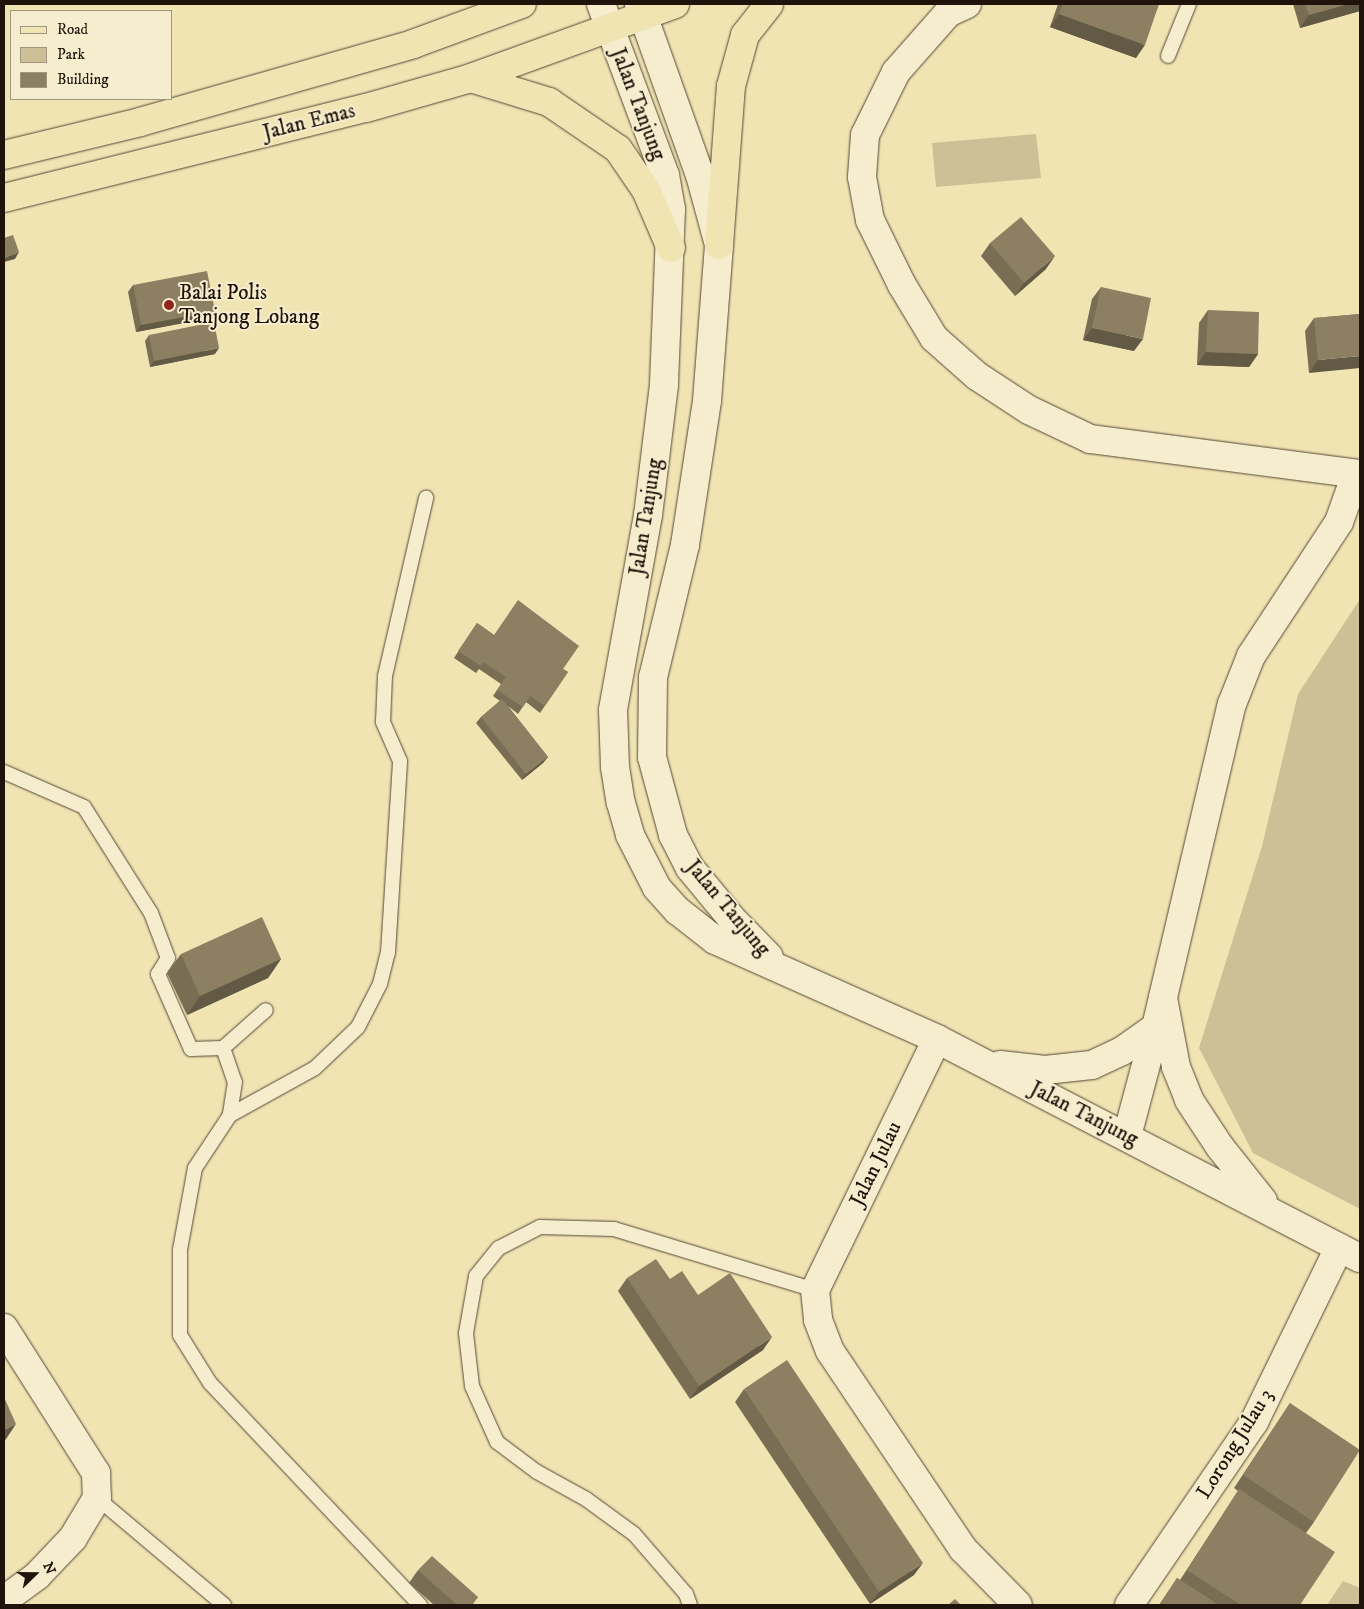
<!DOCTYPE html>
<html>
<head>
<meta charset="utf-8">
<style>
  body { margin:0 }
  #map { position:relative; width:1364px; height:1609px; overflow:hidden; background:#f1e4b3; font-family:"IM FELL DW Pica",serif }
  div>[style] { position:absolute }
  [style*='--x'] { left:calc(var(--x)*1px); top:calc(var(--y)*1px); width:calc(var(--w)*1px); rotate:calc(var(--a)*1deg) }
  .green>* { inset:0; background:#cdc096 }
  .roads { filter:drop-shadow(0 0 1px #544735) drop-shadow(0 0 1px #544735) }
  .service>* { height:14px; margin:-7px; padding:0 7px; transform-origin:7px; border-radius:7px; background:#f6edce }
  .minor>* { height:28px; margin:-14px; padding:0 14px; transform-origin:14px; border-radius:14px; background:#f6edce }
  .tertiary>* { height:28px; margin:-14px; padding:0 14px; transform-origin:14px; border-radius:14px; background:#f6edce }
  .primary>* { height:28px; margin:-14px; padding:0 14px; transform-origin:14px; border-radius:14px; background:#f1e4b3 }
  .wall>* { inset:0; background:#796e54 }
  .shaded-wall>* { inset:0; background:#635a45 }
  .building>* { inset:0; background:#8d8062 }
  .dots>* { width:14px; height:14px; translate:-50% -50%; box-sizing:border-box; border:2px solid #f6edce; border-radius:50% }
  span { translate:-50% -50%; white-space:nowrap; text-align:center; line-height:1.15; -webkit-text-stroke:4px #f6edce; paint-order:stroke }
  .street-label { font-size:21px; color:#20130b }
  .poi-label { font-size:21px; color:#20130b }
  .left { translate:0 -50%; text-align:left }
  .frame { position:absolute; inset:0; border:5px solid #20130b; pointer-events:none }
  .legend { position:absolute; left:10px; top:10px; width:162px; height:90px; box-sizing:border-box; background:#f6edce; border:1px solid #a09680; margin:0; padding:6px 9px; list-style:none; font-size:15px; color:#20130b }
  .legend li { display:flex; align-items:center; gap:10px; height:25px }
  .legend b { width:25px; border:1px solid #a09680 }
  .north { position:absolute; left:10px; top:1549px; width:50px; height:50px; -webkit-text-stroke:4px #f6edce; paint-order:stroke; rotate:68deg; font-size:14px; font-weight:700; line-height:20px; text-align:center; color:#20130b }
  .north::after { content:''; display:block; margin:auto; width:18px; height:22px; background:#20130b; clip-path:polygon(50% 0,100% 100%,50% 72%,0 100%) }
</style>
</head>
<body>
<div id="map">
  <div class="green">
    <div style="clip-path:polygon(1036px 134px,1041px 178px,936px 187px,932px 143px)"></div>
    <div style="clip-path:polygon(1360px 599px,1360px 1209px,1253px 1153px,1199px 1048px,1262px 846px,1298px 694px)"></div>
    <div style="clip-path:polygon(1343px 1581px,1360px 1588px,1360px 1605px,1327px 1605px)"></div>
  </div>
  <div class="roads">
    <div class="service">
      <div style="--x:1168;--y:56;--w:56;--a:-68"></div>
      <div style="--x:4;--y:772;--w:87;--a:23.6"></div>
      <div style="--x:84;--y:807;--w:125;--a:57.7"></div>
      <div style="--x:151;--y:913;--w:48;--a:69.3"></div>
      <div style="--x:168;--y:958;--w:19;--a:122"></div>
      <div style="--x:158;--y:974;--w:82;--a:66.3"></div>
      <div style="--x:191;--y:1049;--w:32;--a:-2"></div>
      <div style="--x:223;--y:1048;--w:57;--a:-41.5"></div>
      <div style="--x:223;--y:1048;--w:36;--a:71"></div>
      <div style="--x:235;--y:1082;--w:33;--a:99"></div>
      <div style="--x:230;--y:1115;--w:64;--a:123.4"></div>
      <div style="--x:195;--y:1168;--w:83;--a:100.4"></div>
      <div style="--x:180;--y:1250;--w:85;--a:90"></div>
      <div style="--x:180;--y:1335;--w:57;--a:58"></div>
      <div style="--x:210;--y:1383;--w:306;--a:46.6"></div>
      <div style="--x:230;--y:1115;--w:97;--a:-28.9"></div>
      <div style="--x:315;--y:1068;--w:59;--a:-43.6"></div>
      <div style="--x:358;--y:1027;--w:48;--a:-62.9"></div>
      <div style="--x:380;--y:984;--w:32;--a:-76"></div>
      <div style="--x:388;--y:953;--w:192;--a:-86.4"></div>
      <div style="--x:400;--y:761;--w:43;--a:-113.6"></div>
      <div style="--x:383;--y:722;--w:46;--a:-87.5"></div>
      <div style="--x:385;--y:676;--w:183;--a:-77"></div>
      <div style="--x:97;--y:1498;--w:166;--a:40.1"></div>
      <div style="--x:690;--y:1605;--w:12;--a:-110"></div>
      <div style="--x:686;--y:1594;--w:79;--a:-130.9"></div>
      <div style="--x:634;--y:1534;--w:59;--a:-143.9"></div>
      <div style="--x:586;--y:1499;--w:56;--a:-151.1"></div>
      <div style="--x:537;--y:1472;--w:50;--a:-143.1"></div>
      <div style="--x:497;--y:1442;--w:61;--a:-114.1"></div>
      <div style="--x:472;--y:1386;--w:53;--a:-96.5"></div>
      <div style="--x:466;--y:1333;--w:58;--a:-80"></div>
      <div style="--x:476;--y:1276;--w:36;--a:-51"></div>
      <div style="--x:499;--y:1248;--w:46;--a:-27.1"></div>
      <div style="--x:540;--y:1227;--w:74;--a:1.5"></div>
      <div style="--x:614;--y:1229;--w:210;--a:16.9"></div>
    </div>
    <div class="minor">
      <div style="--x:967;--y:4;--w:21;--a:155"></div>
      <div style="--x:948;--y:13;--w:79;--a:131.4"></div>
      <div style="--x:896;--y:72;--w:70;--a:116.2"></div>
      <div style="--x:865;--y:135;--w:42;--a:94.1"></div>
      <div style="--x:862;--y:177;--w:44;--a:79.5"></div>
      <div style="--x:870;--y:220;--w:72;--a:63.8"></div>
      <div style="--x:902;--y:285;--w:62;--a:58.9"></div>
      <div style="--x:934;--y:338;--w:57;--a:41.5"></div>
      <div style="--x:977;--y:376;--w:62;--a:33.2"></div>
      <div style="--x:1029;--y:410;--w:68;--a:25.4"></div>
      <div style="--x:1090;--y:439;--w:272;--a:7.4"></div>
      <div style="--x:937;--y:1039;--w:279;--a:115.9"></div>
      <div style="--x:815;--y:1290;--w:30;--a:84"></div>
      <div style="--x:818;--y:1320;--w:33;--a:69"></div>
      <div style="--x:830;--y:1351;--w:239;--a:56.1"></div>
      <div style="--x:963;--y:1549;--w:78;--a:45.5"></div>
      <div style="--x:1127;--y:1136;--w:113;--a:-75.1"></div>
      <div style="--x:1156;--y:1027;--w:332;--a:-76.8"></div>
      <div style="--x:1232;--y:704;--w:52;--a:-68.4"></div>
      <div style="--x:1251;--y:656;--w:160;--a:-56.7"></div>
      <div style="--x:1339;--y:522;--w:51;--a:-70.5"></div>
      <div style="--x:4;--y:1328;--w:172;--a:57.6"></div>
      <div style="--x:96;--y:1473;--w:25;--a:88"></div>
      <div style="--x:97;--y:1498;--w:47;--a:121"></div>
      <div style="--x:73;--y:1538;--w:52;--a:133.5"></div>
      <div style="--x:37;--y:1576;--w:41;--a:144"></div>
      <div style="--x:1129;--y:1605;--w:222;--a:-55.7"></div>
      <div style="--x:1254;--y:1422;--w:194;--a:-64"></div>
    </div>
    <div class="tertiary">
      <div style="--x:601;--y:4;--w:183;--a:69.5"></div>
      <div style="--x:665;--y:175;--w:35;--a:80"></div>
      <div style="--x:671;--y:209;--w:176;--a:92.3"></div>
      <div style="--x:664;--y:385;--w:131;--a:97"></div>
      <div style="--x:648;--y:515;--w:198;--a:100.2"></div>
      <div style="--x:613;--y:710;--w:57;--a:88"></div>
      <div style="--x:615;--y:767;--w:36;--a:81"></div>
      <div style="--x:621;--y:803;--w:33;--a:74"></div>
      <div style="--x:630;--y:835;--w:59;--a:63"></div>
      <div style="--x:657;--y:888;--w:31;--a:48"></div>
      <div style="--x:678;--y:911;--w:47;--a:38.1"></div>
      <div style="--x:715;--y:940;--w:243;--a:24"></div>
      <div style="--x:937;--y:1039;--w:476;--a:27.4"></div>
      <div style="--x:639;--y:4;--w:182;--a:70.4"></div>
      <div style="--x:700;--y:175;--w:73;--a:74.8"></div>
      <div style="--x:719;--y:245;--w:156;--a:94.4"></div>
      <div style="--x:707;--y:401;--w:146;--a:98.7"></div>
      <div style="--x:685;--y:545;--w:136;--a:103.6"></div>
      <div style="--x:653;--y:677;--w:80;--a:90.7"></div>
      <div style="--x:652;--y:757;--w:81;--a:74.9"></div>
      <div style="--x:673;--y:835;--w:37;--a:63"></div>
      <div style="--x:690;--y:868;--w:65;--a:50.6"></div>
      <div style="--x:731;--y:918;--w:54;--a:45.7"></div>
      <div style="--x:1163;--y:998;--w:70;--a:79.3"></div>
      <div style="--x:1176;--y:1067;--w:35;--a:68"></div>
      <div style="--x:1189;--y:1100;--w:56;--a:56.6"></div>
      <div style="--x:1220;--y:1147;--w:69;--a:51.5"></div>
      <div style="--x:1000;--y:1065;--w:45;--a:6.3"></div>
      <div style="--x:1045;--y:1070;--w:47;--a:-6.1"></div>
      <div style="--x:1092;--y:1065;--w:33;--a:-25"></div>
      <div style="--x:1122;--y:1051;--w:42;--a:-35.2"></div>
    </div>
    <div class="primary">
      <div style="--x:471;--y:78;--w:82;--a:17.1"></div>
      <div style="--x:549;--y:102;--w:83;--a:34.3"></div>
      <div style="--x:618;--y:149;--w:50;--a:55.7"></div>
      <div style="--x:646;--y:190;--w:63;--a:66.7"></div>
      <div style="--x:4;--y:155;--w:140;--a:-13.6"></div>
      <div style="--x:140;--y:122;--w:284;--a:-15.9"></div>
      <div style="--x:413;--y:44;--w:116;--a:-20.2"></div>
      <div style="--x:4;--y:198;--w:373;--a:-14"></div>
      <div style="--x:366;--y:108;--w:109;--a:-15.9"></div>
      <div style="--x:471;--y:78;--w:217;--a:-19.9"></div>
      <div style="--x:719;--y:245;--w:159;--a:-85.7"></div>
      <div style="--x:731;--y:86;--w:53;--a:-74.6"></div>
      <div style="--x:745;--y:35;--w:39;--a:-52"></div>
    </div>
  </div>
  <div class="wall">
    <div style="clip-path:polygon(1058px 4px,1159px 4px,1136px 58px,1050px 27px)"></div>
    <div style="clip-path:polygon(1293px 4px,1360px 4px,1360px 11px,1300px 28px)"></div>
    <div style="clip-path:polygon(990px 243px,1046px 269px,1015px 296px,981px 256px)"></div>
    <div style="clip-path:polygon(133px 285px,210px 318px,136px 332px,128px 292px)"></div>
    <div style="clip-path:polygon(1101px 287px,1134px 351px,1083px 340px,1092px 299px)"></div>
    <div style="clip-path:polygon(1208px 310px,1258px 354px,1249px 367px,1197px 365px,1199px 323px)"></div>
    <div style="clip-path:polygon(1360px 314px,1309px 373px,1305px 331px,1314px 318px)"></div>
    <div style="clip-path:polygon(149px 335px,215px 354px,150px 367px,145px 341px)"></div>
    <div style="clip-path:polygon(477px 623px,494px 635px,563px 669px,568px 672px,540px 713px,526px 702px,518px 714px,508px 706px,548px 757px,543px 763px,522px 780px,476px 723px,481px 717px,500px 701px,493px 696px,501px 684px,479px 669px,476px 673px,454px 658px)"></div>
    <div style="clip-path:polygon(181px 954px,281px 959px,268px 978px,187px 1015px,167px 973px)"></div>
    <div style="clip-path:polygon(627px 1278px,698px 1295px,763px 1350px,690px 1399px,618px 1291px)"></div>
    <div style="clip-path:polygon(744px 1389px,914px 1575px,870px 1604px,735px 1402px)"></div>
    <div style="clip-path:polygon(1290px 1403px,1314px 1522px,1306px 1533px,1300px 1605px,1159px 1605px,1177px 1578px,1180px 1580px,1238px 1491px,1234px 1488px)"></div>
    <div style="clip-path:polygon(418px 1570px,478px 1597px,472px 1605px,434px 1605px,409px 1583px)"></div>
  </div>
  <div class="shaded-wall">
    <div style="clip-path:polygon(1348px 4px,1360px 4px,1360px 11px,1300px 28px,1309px 15px)"></div>
    <div style="clip-path:polygon(1059px 14px,1145px 45px,1136px 58px,1050px 27px)"></div>
    <div style="clip-path:polygon(19px 252px,15px 259px,4px 262px,4px 258px)"></div>
    <div style="clip-path:polygon(1055px 256px,1046px 269px,1015px 296px,1024px 283px)"></div>
    <div style="clip-path:polygon(215px 311px,210px 318px,136px 332px,141px 325px)"></div>
    <div style="clip-path:polygon(1092px 328px,1143px 339px,1134px 351px,1083px 340px)"></div>
    <div style="clip-path:polygon(219px 348px,215px 354px,150px 367px,154px 361px)"></div>
    <div style="clip-path:polygon(1206px 352px,1258px 354px,1249px 367px,1197px 365px)"></div>
    <div style="clip-path:polygon(1360px 356px,1360px 368px,1309px 373px,1318px 360px)"></div>
    <div style="clip-path:polygon(548px 757px,543px 763px,522px 780px,526px 774px)"></div>
    <div style="clip-path:polygon(281px 959px,268px 978px,187px 1015px,200px 996px)"></div>
    <div style="clip-path:polygon(772px 1337px,763px 1350px,690px 1399px,699px 1386px)"></div>
    <div style="clip-path:polygon(16px 1424px,4px 1442px,4px 1430px)"></div>
    <div style="clip-path:polygon(923px 1563px,914px 1575px,870px 1604px,879px 1592px)"></div>
  </div>
  <div class="building">
    <div style="clip-path:polygon(1063px 4px,1159px 4px,1145px 45px,1059px 14px)"></div>
    <div style="clip-path:polygon(1305px 4px,1348px 4px,1309px 15px)"></div>
    <div style="clip-path:polygon(1021px 217px,1055px 256px,1024px 283px,990px 243px)"></div>
    <div style="clip-path:polygon(13px 235px,19px 252px,4px 258px,4px 238px)"></div>
    <div style="clip-path:polygon(207px 271px,215px 311px,141px 325px,133px 285px)"></div>
    <div style="clip-path:polygon(1101px 287px,1151px 298px,1143px 339px,1092px 328px)"></div>
    <div style="clip-path:polygon(1208px 310px,1259px 312px,1258px 354px,1206px 352px)"></div>
    <div style="clip-path:polygon(1360px 314px,1360px 356px,1318px 360px,1314px 318px)"></div>
    <div style="clip-path:polygon(214px 322px,219px 348px,154px 361px,149px 335px)"></div>
    <div style="clip-path:polygon(518px 600px,579px 646px,563px 669px,568px 672px,545px 706px,530px 696px,523px 707px,497px 690px,506px 677px,483px 662px,481px 666px,458px 651px,477px 623px,494px 635px)"></div>
    <div style="clip-path:polygon(502px 699px,548px 757px,526px 774px,481px 717px)"></div>
    <div style="clip-path:polygon(262px 917px,281px 959px,200px 996px,181px 954px)"></div>
    <div style="clip-path:polygon(656px 1259px,670px 1279px,682px 1271px,698px 1295px,730px 1273px,772px 1337px,699px 1386px,627px 1278px)"></div>
    <div style="clip-path:polygon(787px 1360px,923px 1563px,879px 1592px,744px 1389px)"></div>
    <div style="clip-path:polygon(4px 1397px,16px 1424px,4px 1430px)"></div>
    <div style="clip-path:polygon(1290px 1403px,1360px 1450px,1314px 1522px,1243px 1475px)"></div>
    <div style="clip-path:polygon(1239px 1489px,1335px 1552px,1300px 1605px,1241px 1605px,1187px 1570px)"></div>
    <div style="clip-path:polygon(432px 1556px,478px 1597px,471px 1605px,457px 1605px,418px 1570px)"></div>
    <div style="clip-path:polygon(1177px 1578px,1219px 1605px,1160px 1605px)"></div>
    <div style="clip-path:polygon(955px 1599px,961px 1605px,948px 1605px)"></div>
  </div>
  <div class="dots">
    <div style="left:169px;top:305px;background:#8f2418"></div>
  </div>
  <div class="street-label">
    <span style="left:638px;top:104px;rotate:69deg">Jalan Tanjung</span>
    <span style="left:309px;top:122px;rotate:-14deg">Jalan Emas</span>
    <span style="left:646px;top:517px;rotate:-81deg">Jalan Tanjung</span>
    <span style="left:728px;top:908px;rotate:50deg">Jalan Tanjung</span>
    <span style="left:1084px;top:1114px;rotate:27deg">Jalan Tanjung</span>
    <span style="left:876px;top:1164px;rotate:-64deg">Jalan Julau</span>
    <span style="left:1235px;top:1444px;rotate:-58deg">Lorong Julau 3</span>
  </div>
  <div class="poi-label">
    <span class="left" style="left:179px;top:305px">Balai Polis<br>Tanjong Lobang</span>
  </div>
  <div class="frame"></div>
  <ul class="legend">
  <li><b style="height:6px;background:#f1e4b3"></b>Road</li>
  <li><b style="height:14px;background:#cdc096"></b>Park</li>
  <li><b style="height:14px;background:#8d8062"></b>Building</li>
  </ul>
  <div class="north">N</div>
</div>
</body>
</html>
